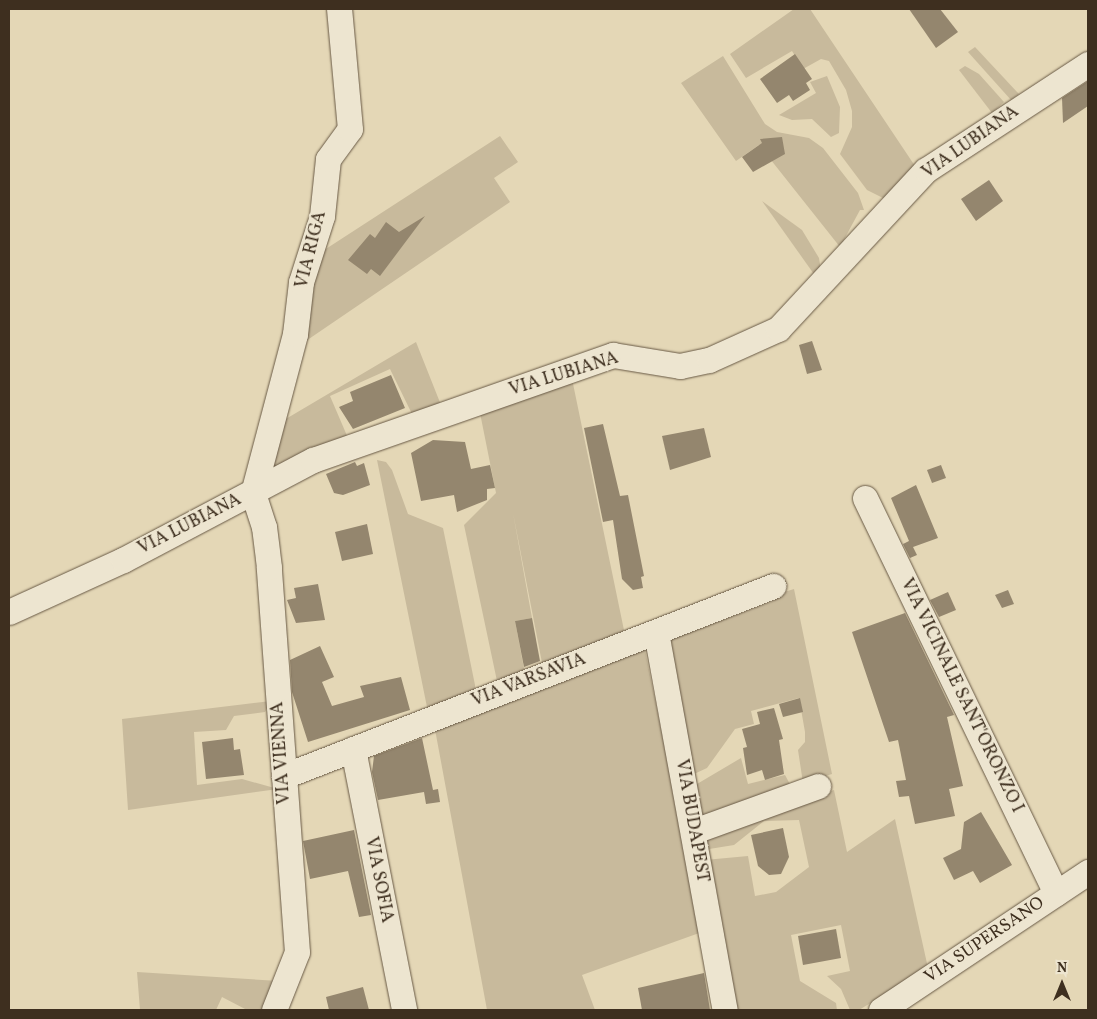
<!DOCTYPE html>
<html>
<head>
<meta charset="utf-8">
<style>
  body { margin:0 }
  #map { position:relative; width:1097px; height:1019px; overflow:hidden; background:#e4d7b6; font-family:Vollkorn,serif }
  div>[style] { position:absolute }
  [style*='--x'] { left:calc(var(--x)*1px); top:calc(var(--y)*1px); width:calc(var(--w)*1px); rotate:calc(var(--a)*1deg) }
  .green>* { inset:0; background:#c8ba9c }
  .building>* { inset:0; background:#94866e }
  .roads { filter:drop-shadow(0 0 1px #685945) drop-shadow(0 0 1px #685945) }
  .minor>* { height:25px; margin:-12.5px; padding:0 12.5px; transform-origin:12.5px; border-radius:12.5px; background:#ede5d0 }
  span { translate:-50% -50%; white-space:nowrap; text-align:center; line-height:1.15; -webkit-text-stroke:4px #ede5d0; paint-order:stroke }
  .street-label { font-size:18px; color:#3e2f1f }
  .frame { position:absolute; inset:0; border:10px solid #3e2f1f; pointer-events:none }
  .north { position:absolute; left:1037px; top:959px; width:50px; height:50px; -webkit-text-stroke:4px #ede5d0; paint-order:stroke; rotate:0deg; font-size:14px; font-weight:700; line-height:20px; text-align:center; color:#3e2f1f }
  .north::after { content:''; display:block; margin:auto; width:18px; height:22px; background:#3e2f1f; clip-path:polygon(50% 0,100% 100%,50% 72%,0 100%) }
</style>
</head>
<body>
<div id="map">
  <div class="green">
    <div style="clip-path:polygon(794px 9px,810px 9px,915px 166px,885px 199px,867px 190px,840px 154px,852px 127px,852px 111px,846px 90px,829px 61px,821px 59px,803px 69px,792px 51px,746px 78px,730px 54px)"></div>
    <div style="clip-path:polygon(975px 47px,1019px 94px,1011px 100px,968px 52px)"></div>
    <div style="clip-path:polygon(723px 56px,765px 124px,777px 132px,809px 138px,823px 148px,858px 193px,864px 210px,860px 210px,840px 247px,759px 145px,736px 161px,681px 83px)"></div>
    <div style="clip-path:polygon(965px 66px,979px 74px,1004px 102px,992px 113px,959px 70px)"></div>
    <div style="clip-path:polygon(827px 76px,840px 107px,839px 133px,831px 137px,812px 119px,792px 120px,779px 115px,816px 93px,810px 82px)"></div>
    <div style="clip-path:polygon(500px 136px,518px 162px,494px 178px,510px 202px,300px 345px,315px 256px)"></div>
    <div style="clip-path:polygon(762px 201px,802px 230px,819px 258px,821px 271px,816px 277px)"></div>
    <div style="clip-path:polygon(416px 342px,441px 405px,413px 416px,390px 369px,330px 396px,348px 438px,263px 478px,279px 423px)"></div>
    <div style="clip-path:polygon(571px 374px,625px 635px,543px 668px,513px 513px,532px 618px,515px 621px,525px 674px,497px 681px,464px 525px,496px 493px,480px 413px)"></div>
    <div style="clip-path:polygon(377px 460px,386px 462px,392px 470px,408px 514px,443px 528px,475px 685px,475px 691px,428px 712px)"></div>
    <div style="clip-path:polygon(794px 589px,832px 774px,803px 783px,798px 750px,805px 742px,805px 732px,799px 698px,751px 711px,754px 724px,735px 729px,707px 768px,694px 774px,667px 641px,774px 601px,778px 594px)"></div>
    <div style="clip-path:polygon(644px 645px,702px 932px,582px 975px,595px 1010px,487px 1010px,434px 724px)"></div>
    <div style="clip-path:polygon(271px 701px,265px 712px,234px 716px,226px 730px,194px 732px,197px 785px,242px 779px,278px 789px,128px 810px,122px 719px)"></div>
    <div style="clip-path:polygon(741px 758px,748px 784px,785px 775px,792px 788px,702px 820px,697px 784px)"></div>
    <div style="clip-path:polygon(834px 790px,847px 852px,895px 819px,928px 968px,859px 1010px,850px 1010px,841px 989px,827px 976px,850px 971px,841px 925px,791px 935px,800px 981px,836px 1003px,837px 1010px,731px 1010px,705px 860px,748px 856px,755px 896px,776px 892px,809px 867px,799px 820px,764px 821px,734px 845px,703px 850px,700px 836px)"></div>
    <div style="clip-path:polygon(137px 972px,279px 981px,267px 1010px,247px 1010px,222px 997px,216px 1010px,140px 1010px)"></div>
  </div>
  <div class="building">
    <div style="clip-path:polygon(909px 9px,940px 9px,958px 32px,936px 48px)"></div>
    <div style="clip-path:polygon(795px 54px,812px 79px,806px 83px,810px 90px,793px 101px,789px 95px,777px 103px,760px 79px)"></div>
    <div style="clip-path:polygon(1088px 81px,1088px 106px,1063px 123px,1062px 98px)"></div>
    <div style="clip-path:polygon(782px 137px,785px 154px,753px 172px,742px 157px,762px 143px,760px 139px)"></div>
    <div style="clip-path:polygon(989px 180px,1003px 201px,976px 221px,961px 199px)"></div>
    <div style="clip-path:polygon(425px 216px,380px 276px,371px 269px,367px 274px,348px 260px,370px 234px,375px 238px,386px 222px,399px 232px)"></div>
    <div style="clip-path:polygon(812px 341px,822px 370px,807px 374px,799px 345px)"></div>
    <div style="clip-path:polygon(391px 375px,405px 408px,353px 429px,339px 407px,353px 401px,350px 392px)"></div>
    <div style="clip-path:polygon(603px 424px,620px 496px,628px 495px,644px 576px,641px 577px,643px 588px,633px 590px,622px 579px,613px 520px,603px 522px,584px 428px)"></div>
    <div style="clip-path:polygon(704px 428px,711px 457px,670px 470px,662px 436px)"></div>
    <div style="clip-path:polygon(433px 440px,465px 442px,471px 469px,490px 465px,495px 488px,487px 489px,487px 500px,457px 512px,454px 495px,421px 501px,411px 453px)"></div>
    <div style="clip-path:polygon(355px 462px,357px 466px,364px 463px,370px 485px,343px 495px,334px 493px,326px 474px)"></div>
    <div style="clip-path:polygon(941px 465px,946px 478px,932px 483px,927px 470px)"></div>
    <div style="clip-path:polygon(916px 485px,938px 538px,913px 547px,917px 555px,910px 558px,903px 544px,909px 541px,891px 498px)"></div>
    <div style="clip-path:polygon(367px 524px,373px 554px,342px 561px,335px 532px)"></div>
    <div style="clip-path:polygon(318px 584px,325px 620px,296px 623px,287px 600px,296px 598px,294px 588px)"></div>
    <div style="clip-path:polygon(1008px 590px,1014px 604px,1002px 608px,995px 595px)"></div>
    <div style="clip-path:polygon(948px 592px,956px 610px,939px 617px,930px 600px)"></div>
    <div style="clip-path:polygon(905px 613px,954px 715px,947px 717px,963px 786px,949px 789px,955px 816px,915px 824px,909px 796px,899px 797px,896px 781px,906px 780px,898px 740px,889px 742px,852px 632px)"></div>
    <div style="clip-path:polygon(532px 618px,540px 661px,524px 667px,515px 621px)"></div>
    <div style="clip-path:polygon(320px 646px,334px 677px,322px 682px,332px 706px,364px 697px,360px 686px,401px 677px,410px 710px,308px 742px,292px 692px,290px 660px)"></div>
    <div style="clip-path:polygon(800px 698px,803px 712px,783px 717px,779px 704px)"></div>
    <div style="clip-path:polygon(774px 708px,783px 739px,779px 740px,784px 774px,765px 780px,762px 770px,747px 775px,743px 748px,747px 747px,742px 729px,760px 724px,757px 712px)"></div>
    <div style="clip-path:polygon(233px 738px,234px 750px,240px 749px,244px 775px,206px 779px,202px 742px)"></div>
    <div style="clip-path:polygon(422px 738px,433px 790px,438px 789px,440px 802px,426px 804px,424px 792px,378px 800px,372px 772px,374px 756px)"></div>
    <div style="clip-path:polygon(981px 812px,1012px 865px,980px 883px,973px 871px,954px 880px,943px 858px,961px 849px,964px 822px)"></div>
    <div style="clip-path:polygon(783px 828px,789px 857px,781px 874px,769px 875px,758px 866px,751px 835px)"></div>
    <div style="clip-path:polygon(354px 830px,371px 915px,359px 917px,348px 871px,310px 879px,303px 841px)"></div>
    <div style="clip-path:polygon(836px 929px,841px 958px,803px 965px,798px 936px)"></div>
    <div style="clip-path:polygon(704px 973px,710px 1010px,642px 1010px,638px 988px)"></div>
    <div style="clip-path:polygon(363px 987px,369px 1010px,329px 1010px,326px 997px)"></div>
  </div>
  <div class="roads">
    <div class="minor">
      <div style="--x:865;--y:498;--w:439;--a:64.2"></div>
      <div style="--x:9;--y:612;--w:125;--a:-24.5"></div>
      <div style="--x:123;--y:560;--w:215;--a:-27.8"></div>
      <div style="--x:313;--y:460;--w:318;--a:-19.3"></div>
      <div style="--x:613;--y:355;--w:68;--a:9.3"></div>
      <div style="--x:680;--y:366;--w:30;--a:-12"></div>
      <div style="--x:709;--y:360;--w:76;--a:-24.2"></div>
      <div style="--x:778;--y:329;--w:217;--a:-47.1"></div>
      <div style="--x:926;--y:170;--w:194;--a:-33.2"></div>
      <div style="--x:656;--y:632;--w:384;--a:79.7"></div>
      <div style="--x:353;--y:749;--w:266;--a:78.9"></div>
      <div style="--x:284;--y:776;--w:525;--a:-21.23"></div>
      <div style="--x:694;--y:831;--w:132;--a:-19.9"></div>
      <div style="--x:274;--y:1010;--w:62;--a:-68.4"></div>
      <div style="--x:297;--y:952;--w:386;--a:-94.2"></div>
      <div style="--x:269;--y:567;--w:40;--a:-97.1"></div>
      <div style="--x:264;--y:527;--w:36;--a:-108"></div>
      <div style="--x:253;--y:493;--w:164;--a:-75.2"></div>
      <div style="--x:295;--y:334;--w:52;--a:-83.4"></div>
      <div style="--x:301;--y:282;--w:69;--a:-72.3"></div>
      <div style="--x:322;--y:216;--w:57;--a:-84"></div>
      <div style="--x:328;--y:159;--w:37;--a:-54"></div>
      <div style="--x:350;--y:129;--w:121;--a:-95.2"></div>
      <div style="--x:881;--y:1010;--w:249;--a:-33.7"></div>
    </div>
  </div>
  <div class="street-label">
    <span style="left:971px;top:143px;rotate:-35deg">VIA LUBIANA</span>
    <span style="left:312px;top:250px;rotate:-76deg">VIA RIGA</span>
    <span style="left:564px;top:375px;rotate:-17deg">VIA LUBIANA</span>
    <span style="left:190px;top:525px;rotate:-27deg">VIA LUBIANA</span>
    <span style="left:529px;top:681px;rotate:-21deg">VIA VARSAVIA</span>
    <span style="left:961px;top:696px;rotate:64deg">VIA VICINALE SANT'ORONZO I</span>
    <span style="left:282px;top:753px;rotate:-94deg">VIA VIENNA</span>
    <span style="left:691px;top:821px;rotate:80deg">VIA BUDAPEST</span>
    <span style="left:378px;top:880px;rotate:79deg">VIA SOFIA</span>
    <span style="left:985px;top:941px;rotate:-34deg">VIA SUPERSANO</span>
  </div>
  <div class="frame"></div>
  <div class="north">N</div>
</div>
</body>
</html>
